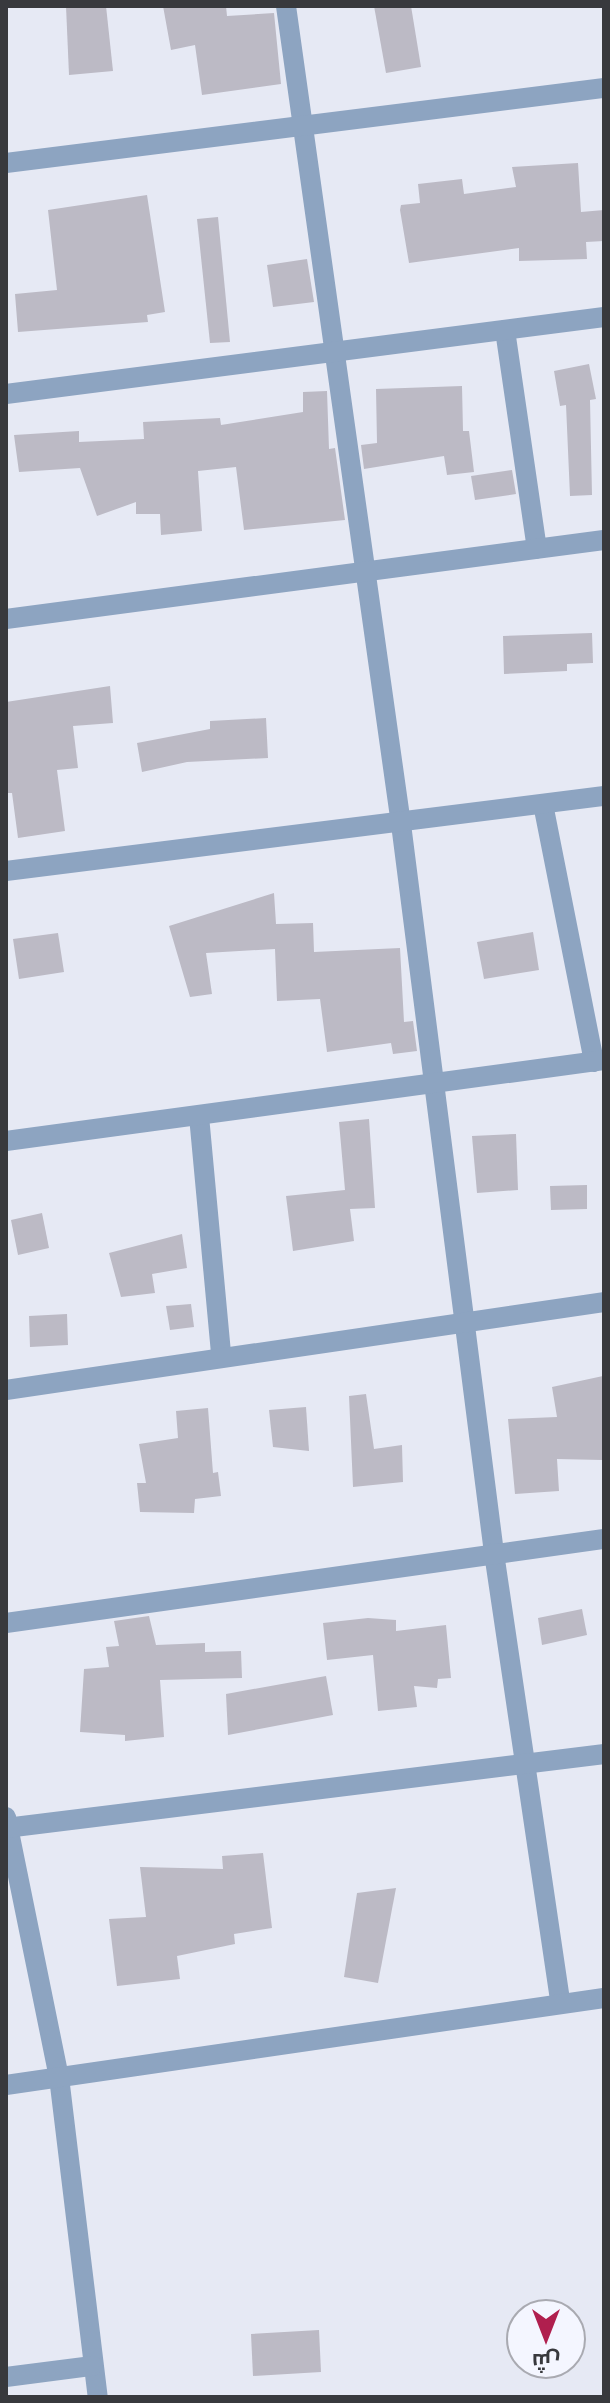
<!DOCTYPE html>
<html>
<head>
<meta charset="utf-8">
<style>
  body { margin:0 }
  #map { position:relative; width:610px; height:2403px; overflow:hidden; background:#e6e9f4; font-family:Helvetica,Cairo,sans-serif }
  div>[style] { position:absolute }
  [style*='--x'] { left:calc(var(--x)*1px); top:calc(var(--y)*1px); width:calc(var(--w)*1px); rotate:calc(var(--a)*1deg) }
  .building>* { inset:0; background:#bcbac5 }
  .minor>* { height:20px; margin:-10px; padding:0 10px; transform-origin:10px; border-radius:10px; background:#8da4c1 }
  span { translate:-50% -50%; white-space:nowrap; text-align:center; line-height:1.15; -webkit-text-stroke:8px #f4f6ff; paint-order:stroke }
  .frame { position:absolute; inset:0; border:8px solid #38393d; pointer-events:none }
  .north { position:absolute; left:506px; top:2299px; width:80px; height:80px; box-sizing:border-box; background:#f4f6ff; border:2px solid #a9aab1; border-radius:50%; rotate:180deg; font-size:22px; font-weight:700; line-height:32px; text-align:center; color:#38393d }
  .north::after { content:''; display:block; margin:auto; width:28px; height:36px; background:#b01f4e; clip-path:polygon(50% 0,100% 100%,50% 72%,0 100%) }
</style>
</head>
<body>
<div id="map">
  <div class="building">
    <div style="clip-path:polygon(66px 6px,106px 6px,113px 71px,69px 75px)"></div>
    <div style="clip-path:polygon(163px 6px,226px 6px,227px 16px,274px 13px,281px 84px,202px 95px,195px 45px,171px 50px)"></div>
    <div style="clip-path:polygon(374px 6px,411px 6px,421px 67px,386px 73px)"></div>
    <div style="clip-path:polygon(578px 163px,581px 212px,604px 210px,604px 241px,586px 242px,587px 259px,519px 261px,519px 248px,409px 263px,400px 210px,401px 205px,420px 203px,418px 184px,462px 179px,464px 194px,516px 187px,512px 167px)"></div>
    <div style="clip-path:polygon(147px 195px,165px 312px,147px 315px,148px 322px,18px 332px,15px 294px,57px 290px,48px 210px)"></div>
    <div style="clip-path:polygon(218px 217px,230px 342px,210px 343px,197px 219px)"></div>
    <div style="clip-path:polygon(307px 259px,314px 302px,273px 307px,267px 265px)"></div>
    <div style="clip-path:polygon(589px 364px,596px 399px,590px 400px,592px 495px,570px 496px,566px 405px,560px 406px,554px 371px)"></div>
    <div style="clip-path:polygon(462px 386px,463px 431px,469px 431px,474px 472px,447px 475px,444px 456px,364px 469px,361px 445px,377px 443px,376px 389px)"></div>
    <div style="clip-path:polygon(327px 391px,329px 449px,335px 448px,345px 520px,244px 530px,236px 467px,198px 471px,202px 531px,161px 535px,160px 514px,136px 514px,136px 502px,97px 516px,80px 468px,19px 472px,14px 435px,79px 431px,79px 442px,144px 439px,143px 422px,220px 418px,221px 425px,303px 412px,303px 392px)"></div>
    <div style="clip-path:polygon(512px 470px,516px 494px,475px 500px,471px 476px)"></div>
    <div style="clip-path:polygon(592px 633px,593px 663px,567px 664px,567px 671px,504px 674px,503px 636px)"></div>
    <div style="clip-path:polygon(110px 686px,113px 723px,73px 726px,78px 768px,57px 770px,65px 831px,18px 838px,12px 793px,6px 793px,6px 702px)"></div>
    <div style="clip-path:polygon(266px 718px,268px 758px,187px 762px,142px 772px,137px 743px,210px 729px,210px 721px)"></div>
    <div style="clip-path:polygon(274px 893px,276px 924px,313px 923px,314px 952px,400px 948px,404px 1022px,413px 1021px,417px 1051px,393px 1054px,391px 1043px,327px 1052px,320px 999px,277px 1001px,275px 949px,206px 953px,212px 994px,190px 997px,169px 926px)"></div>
    <div style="clip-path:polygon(533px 932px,539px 970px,484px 979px,477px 942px)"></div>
    <div style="clip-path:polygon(58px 933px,64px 972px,19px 979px,13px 939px)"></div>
    <div style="clip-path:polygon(369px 1119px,375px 1208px,350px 1209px,354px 1241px,293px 1251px,286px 1196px,345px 1190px,339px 1122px)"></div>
    <div style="clip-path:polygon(516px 1134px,518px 1190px,477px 1193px,472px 1136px)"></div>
    <div style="clip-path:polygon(587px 1185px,587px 1209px,551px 1210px,550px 1186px)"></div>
    <div style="clip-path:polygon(42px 1213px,49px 1248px,18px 1255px,11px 1220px)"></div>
    <div style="clip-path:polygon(182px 1234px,187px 1268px,152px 1274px,155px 1293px,121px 1297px,109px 1253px)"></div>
    <div style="clip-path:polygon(191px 1304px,194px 1327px,170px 1330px,166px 1306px)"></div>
    <div style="clip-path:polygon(67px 1314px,68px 1345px,30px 1347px,29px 1316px)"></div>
    <div style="clip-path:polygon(603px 1376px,602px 1460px,557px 1459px,559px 1491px,515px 1494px,508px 1419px,557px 1417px,552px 1387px)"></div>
    <div style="clip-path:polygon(366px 1394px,374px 1449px,402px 1445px,403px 1482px,353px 1487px,349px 1396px)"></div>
    <div style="clip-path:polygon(306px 1407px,309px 1451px,273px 1447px,269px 1410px)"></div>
    <div style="clip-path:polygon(208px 1408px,213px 1473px,218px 1472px,221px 1496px,195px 1499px,194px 1513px,140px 1512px,137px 1483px,146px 1483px,139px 1444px,178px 1438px,176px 1411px)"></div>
    <div style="clip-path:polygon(582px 1609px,587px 1635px,542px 1645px,538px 1618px)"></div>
    <div style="clip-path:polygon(149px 1616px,156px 1645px,205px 1643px,205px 1652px,241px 1651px,242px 1678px,160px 1680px,164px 1737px,125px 1741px,125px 1735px,80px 1732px,84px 1669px,109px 1667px,106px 1647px,119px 1646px,114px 1621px)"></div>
    <div style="clip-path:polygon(368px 1618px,396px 1620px,396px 1631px,446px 1625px,451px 1678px,438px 1679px,437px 1688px,414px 1686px,417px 1707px,378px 1711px,373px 1655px,327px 1660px,323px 1623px)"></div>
    <div style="clip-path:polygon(326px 1676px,333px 1715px,228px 1735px,226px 1694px)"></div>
    <div style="clip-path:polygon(263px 1853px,272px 1928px,234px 1934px,235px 1944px,177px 1956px,180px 1979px,117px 1986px,109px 1919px,146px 1917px,140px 1867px,223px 1869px,222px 1856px)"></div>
    <div style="clip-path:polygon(396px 1888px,378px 1983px,344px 1977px,357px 1893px)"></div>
    <div style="clip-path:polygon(319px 2330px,321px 2372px,253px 2376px,251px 2334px)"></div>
  </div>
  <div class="minor">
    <div style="--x:286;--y:6;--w:826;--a:82"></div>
    <div style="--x:401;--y:824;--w:735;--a:82.73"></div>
    <div style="--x:494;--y:1553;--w:454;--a:81.6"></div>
    <div style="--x:6;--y:163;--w:603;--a:-7.15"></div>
    <div style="--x:505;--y:330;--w:221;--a:81.7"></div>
    <div style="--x:6;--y:394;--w:603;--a:-7.34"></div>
    <div style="--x:6;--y:619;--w:603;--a:-7.53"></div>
    <div style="--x:543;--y:804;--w:263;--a:78.8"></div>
    <div style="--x:6;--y:871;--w:603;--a:-7.15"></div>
    <div style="--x:199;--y:1116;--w:240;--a:84.7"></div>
    <div style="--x:6;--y:1141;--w:603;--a:-7.71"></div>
    <div style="--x:6;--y:1390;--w:604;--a:-8.37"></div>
    <div style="--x:6;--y:1623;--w:604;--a:-8"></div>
    <div style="--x:6;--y:1817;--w:265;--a:78.5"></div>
    <div style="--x:59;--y:2077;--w:322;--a:83.1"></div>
    <div style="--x:6;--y:1828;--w:603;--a:-7.05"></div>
    <div style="--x:6;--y:2085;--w:604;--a:-8.28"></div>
    <div style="--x:6;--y:2377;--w:87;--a:-7.3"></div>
  </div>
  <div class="frame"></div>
  <div class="north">ش</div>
</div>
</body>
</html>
